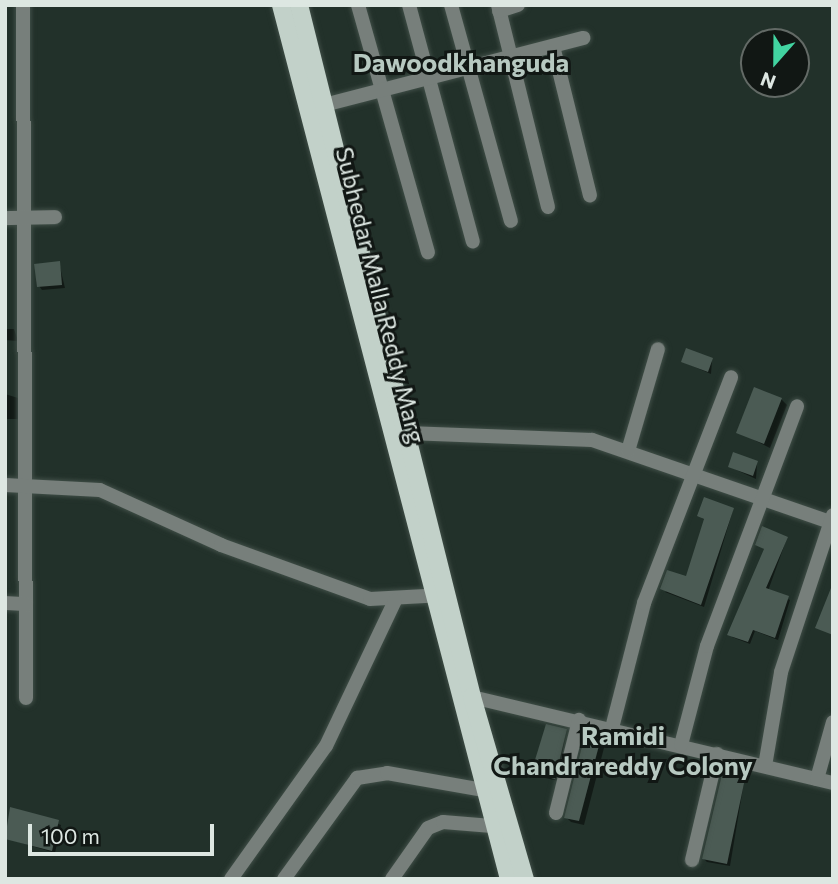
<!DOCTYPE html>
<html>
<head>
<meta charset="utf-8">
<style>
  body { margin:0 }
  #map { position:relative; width:838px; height:884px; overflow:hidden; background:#22312a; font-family:Commissioner,sans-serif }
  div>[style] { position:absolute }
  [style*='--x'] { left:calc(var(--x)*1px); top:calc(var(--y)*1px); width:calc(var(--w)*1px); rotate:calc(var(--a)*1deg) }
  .shadow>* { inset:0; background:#0007 }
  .building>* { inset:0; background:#4b5b54 }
  .roads { filter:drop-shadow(0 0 2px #404e47) drop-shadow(0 0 2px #404e47) }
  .minor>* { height:14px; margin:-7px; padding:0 7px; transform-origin:7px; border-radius:7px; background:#777f7b }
  .major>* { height:18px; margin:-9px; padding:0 9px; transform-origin:9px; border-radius:9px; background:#c2d1c9 }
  span { translate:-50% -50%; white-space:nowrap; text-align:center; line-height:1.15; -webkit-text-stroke:6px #111714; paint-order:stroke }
  .street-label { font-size:24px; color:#dde7e2 }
  .neighbourhood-label { font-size:26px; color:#b7c9c1; font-weight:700 }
  .frame { position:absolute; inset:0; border:7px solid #dde7e2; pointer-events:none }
  .north { position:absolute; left:740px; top:28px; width:70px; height:70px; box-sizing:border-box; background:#111714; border:2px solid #636a66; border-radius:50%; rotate:201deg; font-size:19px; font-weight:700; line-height:28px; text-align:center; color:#dde7e2 }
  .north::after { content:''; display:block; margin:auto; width:24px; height:32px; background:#42d4a1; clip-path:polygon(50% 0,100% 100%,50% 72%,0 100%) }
  .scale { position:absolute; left:28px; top:824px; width:186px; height:32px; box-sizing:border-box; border:4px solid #dde7e2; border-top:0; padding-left:9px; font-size:21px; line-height:24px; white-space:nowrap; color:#dde7e2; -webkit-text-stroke:5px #111714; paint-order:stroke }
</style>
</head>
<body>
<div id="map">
  <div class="shadow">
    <div style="clip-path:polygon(59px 263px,65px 288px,42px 290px,39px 286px)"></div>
    <div style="clip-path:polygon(5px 329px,14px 329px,18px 341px,5px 340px)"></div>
    <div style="clip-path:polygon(712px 360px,711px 374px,683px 362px)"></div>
    <div style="clip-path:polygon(5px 394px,18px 398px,18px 419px,5px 419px)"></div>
    <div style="clip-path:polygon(781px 399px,787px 405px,770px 448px,738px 432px)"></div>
    <div style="clip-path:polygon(757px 463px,756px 479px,730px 467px)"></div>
    <div style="clip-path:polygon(733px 510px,704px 607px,665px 592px,687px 578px,706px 521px,699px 516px)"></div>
    <div style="clip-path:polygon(787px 538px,768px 591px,790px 600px,778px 640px,755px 631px,750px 644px,732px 637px,766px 550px,757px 545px)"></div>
    <div style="clip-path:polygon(566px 731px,558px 781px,537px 776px,533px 772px)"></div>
    <div style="clip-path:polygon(600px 739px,605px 744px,584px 825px,571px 822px,566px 817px)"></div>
    <div style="clip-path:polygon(745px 776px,730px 866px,707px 862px,704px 859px)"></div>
    <div style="clip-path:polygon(12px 809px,61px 825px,55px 853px,5px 838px)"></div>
  </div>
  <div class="building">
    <div style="clip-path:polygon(60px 261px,62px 285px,37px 287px,34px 264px)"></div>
    <div style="clip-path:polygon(686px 348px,713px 358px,708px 372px,681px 362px)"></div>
    <div style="clip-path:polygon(754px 387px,782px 398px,764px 444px,736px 433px)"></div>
    <div style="clip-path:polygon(733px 452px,758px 461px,753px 476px,728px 467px)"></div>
    <div style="clip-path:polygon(704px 497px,734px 508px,701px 605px,660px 589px,667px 570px,686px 576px,704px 519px,697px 516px)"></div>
    <div style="clip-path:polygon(762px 526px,788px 537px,766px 588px,789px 596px,775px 638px,753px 630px,748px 642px,727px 635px,764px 549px,755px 545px)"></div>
    <div style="clip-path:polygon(833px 583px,833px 635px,815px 628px)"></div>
    <div style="clip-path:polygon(546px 724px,567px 729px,555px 779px,531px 773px)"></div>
    <div style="clip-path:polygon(585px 734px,601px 738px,579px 821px,564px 818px)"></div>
    <div style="clip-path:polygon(723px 770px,746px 774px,727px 864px,702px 859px)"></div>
    <div style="clip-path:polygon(10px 807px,59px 820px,52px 851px,5px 839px)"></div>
  </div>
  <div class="roads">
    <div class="minor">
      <div style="--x:23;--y:5;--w:693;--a:89.75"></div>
      <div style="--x:358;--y:5;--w:257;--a:74.2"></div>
      <div style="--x:409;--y:5;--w:245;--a:74.9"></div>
      <div style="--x:451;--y:5;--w:224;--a:74.5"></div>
      <div style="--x:498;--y:5;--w:208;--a:76.1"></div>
      <div style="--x:499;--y:11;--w:20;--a:-18"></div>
      <div style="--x:553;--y:46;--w:154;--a:76.1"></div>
      <div style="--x:324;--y:105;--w:268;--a:-14.5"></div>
      <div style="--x:5;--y:218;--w:50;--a:-1.1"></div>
      <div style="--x:408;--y:433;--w:184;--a:2.2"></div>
      <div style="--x:592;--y:440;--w:255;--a:19"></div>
      <div style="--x:628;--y:451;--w:106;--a:-73.6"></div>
      <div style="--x:5;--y:485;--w:95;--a:3"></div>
      <div style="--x:100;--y:490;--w:133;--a:24.4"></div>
      <div style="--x:221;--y:545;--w:158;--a:19.9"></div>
      <div style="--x:370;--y:599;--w:74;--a:-3.1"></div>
      <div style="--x:5;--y:603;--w:21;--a:3"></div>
      <div style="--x:472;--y:697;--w:371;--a:13.4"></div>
      <div style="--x:612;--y:728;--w:129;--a:-75.6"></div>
      <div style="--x:644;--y:603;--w:242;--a:-68.9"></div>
      <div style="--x:681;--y:745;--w:102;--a:-75.3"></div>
      <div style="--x:707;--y:646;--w:256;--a:-69.4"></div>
      <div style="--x:765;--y:766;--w:95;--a:-80.3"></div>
      <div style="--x:781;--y:672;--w:165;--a:-71.7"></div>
      <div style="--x:817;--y:779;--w:59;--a:-74.3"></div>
      <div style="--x:556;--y:813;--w:96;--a:-76.1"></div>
      <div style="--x:692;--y:860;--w:109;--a:-76.7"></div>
      <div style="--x:231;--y:879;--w:163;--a:-54.5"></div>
      <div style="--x:326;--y:746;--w:161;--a:-64.6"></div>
      <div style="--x:284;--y:879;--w:125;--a:-54.1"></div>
      <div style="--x:357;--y:778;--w:30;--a:-9"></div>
      <div style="--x:387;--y:773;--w:97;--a:10"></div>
      <div style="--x:392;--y:879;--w:62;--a:-54.8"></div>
      <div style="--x:428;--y:828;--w:16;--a:-22"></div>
      <div style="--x:443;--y:822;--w:49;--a:4.7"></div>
    </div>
    <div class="major">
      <div style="--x:281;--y:5;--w:903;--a:75.38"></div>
      <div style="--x:299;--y:5;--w:713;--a:75.96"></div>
      <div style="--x:472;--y:697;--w:190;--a:73.8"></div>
    </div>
  </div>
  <div class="street-label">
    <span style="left:381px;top:295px;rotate:76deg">Subhedar Malla Reddy Marg</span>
  </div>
  <div class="neighbourhood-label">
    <span style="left:461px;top:62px">Dawoodkhanguda</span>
    <span style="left:623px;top:750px">Ramidi<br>Chandrareddy Colony</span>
  </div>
  <div class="frame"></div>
  <div class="north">N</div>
  <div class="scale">100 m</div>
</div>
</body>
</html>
